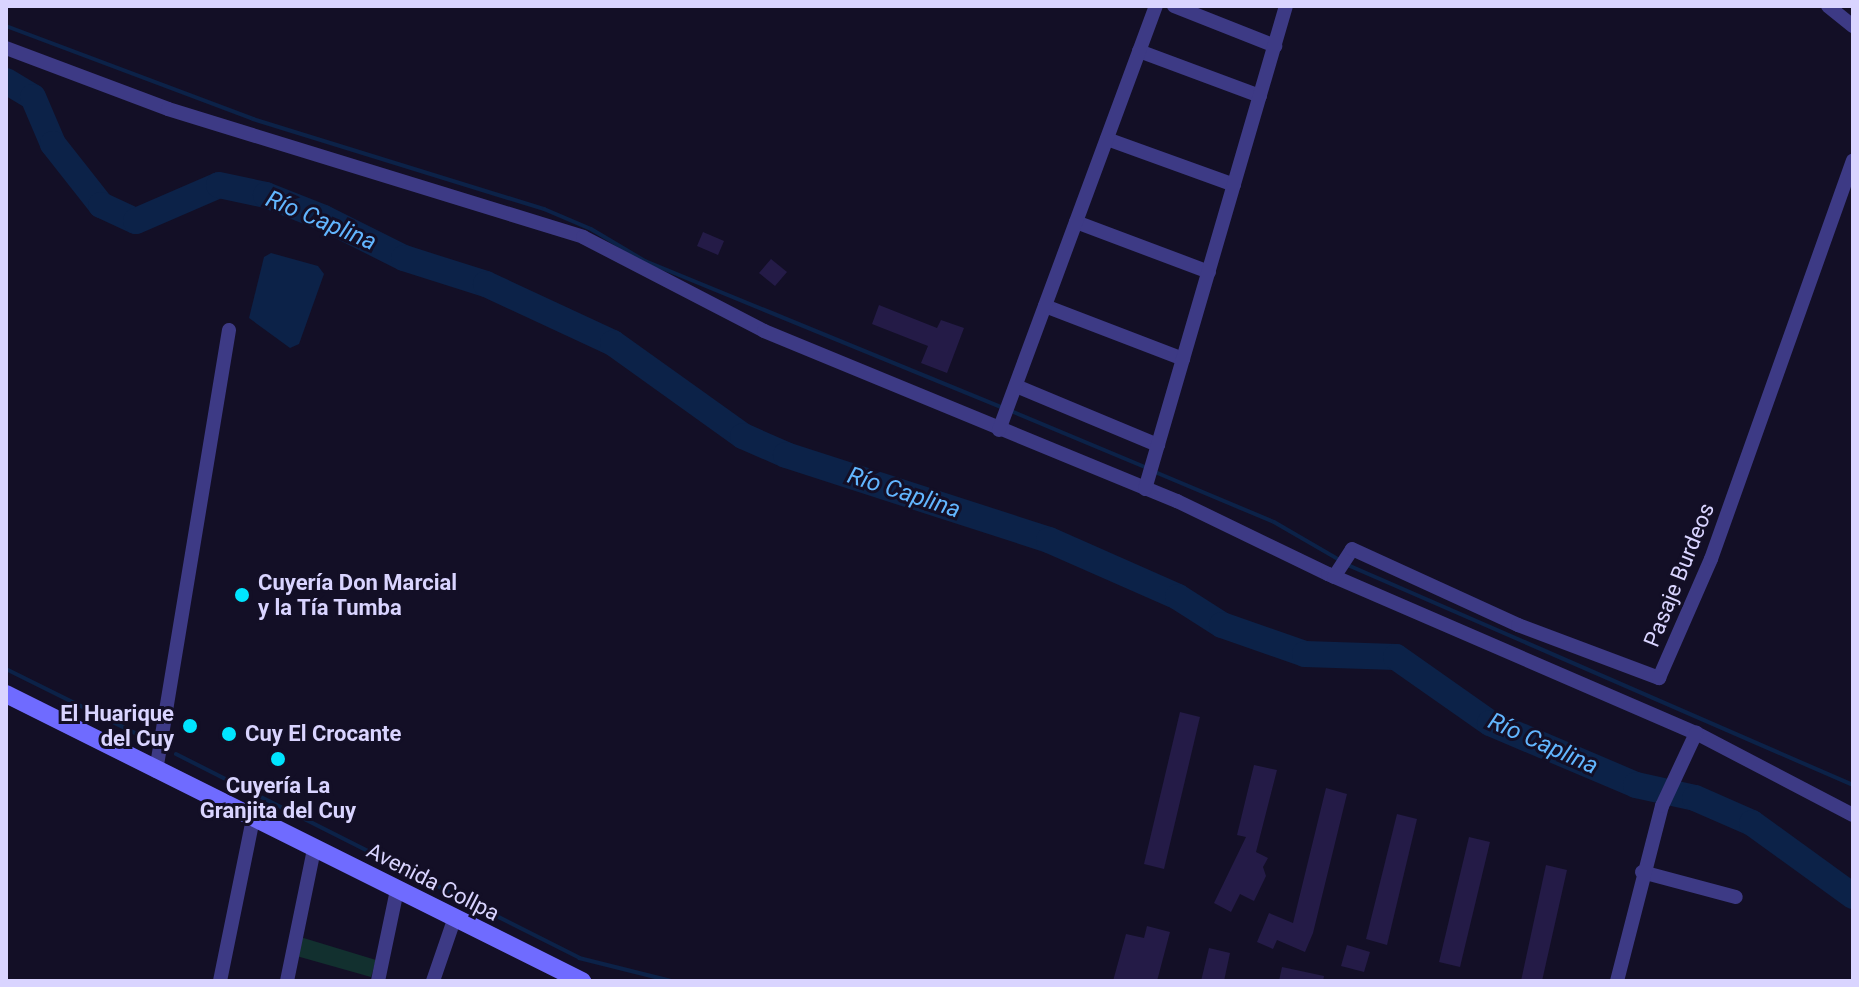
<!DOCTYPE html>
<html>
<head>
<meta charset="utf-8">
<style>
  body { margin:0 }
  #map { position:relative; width:1859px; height:987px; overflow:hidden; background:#130f26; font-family:Roboto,sans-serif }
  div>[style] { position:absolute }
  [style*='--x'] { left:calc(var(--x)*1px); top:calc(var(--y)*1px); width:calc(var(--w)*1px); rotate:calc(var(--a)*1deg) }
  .green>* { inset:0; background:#12302f }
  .water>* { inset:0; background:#0c2248 }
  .stream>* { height:4px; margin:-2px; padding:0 2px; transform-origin:2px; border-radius:2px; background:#0c2248 }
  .river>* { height:26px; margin:-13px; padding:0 13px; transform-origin:13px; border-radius:13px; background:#0c2248 }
  .building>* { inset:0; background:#241b47 }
  .street>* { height:14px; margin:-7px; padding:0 7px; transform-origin:7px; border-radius:7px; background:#3d3a85 }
  .secondary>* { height:18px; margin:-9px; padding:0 9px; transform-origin:9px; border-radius:9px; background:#6f6bff }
  .dots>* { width:22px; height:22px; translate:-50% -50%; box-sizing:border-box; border:4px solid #130f26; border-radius:50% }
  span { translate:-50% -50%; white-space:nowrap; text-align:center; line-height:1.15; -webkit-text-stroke:6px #130f26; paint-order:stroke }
  .street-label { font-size:22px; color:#d9d4ff }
  .poi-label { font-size:22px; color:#d9d4ff; font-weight:700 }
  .left { translate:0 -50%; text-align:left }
  .right { translate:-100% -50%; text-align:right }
  .water-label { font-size:24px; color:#62b6ff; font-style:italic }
  .frame { position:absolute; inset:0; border:8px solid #d9d4ff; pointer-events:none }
</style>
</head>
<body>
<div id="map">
  <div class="green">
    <div style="clip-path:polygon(297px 936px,376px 960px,371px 977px,293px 955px)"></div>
  </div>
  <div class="water">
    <div style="clip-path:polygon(271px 253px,318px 266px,324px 274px,299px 344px,290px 348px,249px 318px,264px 257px)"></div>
  </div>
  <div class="stream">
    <div style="--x:6;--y:26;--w:264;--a:20.6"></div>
    <div style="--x:253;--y:119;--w:305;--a:17.2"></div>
    <div style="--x:544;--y:209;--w:51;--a:23.1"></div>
    <div style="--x:591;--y:229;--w:63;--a:30.7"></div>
    <div style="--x:645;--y:261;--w:387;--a:22.3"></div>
    <div style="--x:1011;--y:411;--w:147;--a:22.7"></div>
    <div style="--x:1155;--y:472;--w:129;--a:22.8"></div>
    <div style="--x:1274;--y:522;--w:88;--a:30.1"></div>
    <div style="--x:1350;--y:566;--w:549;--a:23.53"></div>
    <div style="--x:6;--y:669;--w:169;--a:26.4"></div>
    <div style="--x:176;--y:754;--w:452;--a:26.8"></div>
    <div style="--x:579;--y:958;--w:95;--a:14"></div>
  </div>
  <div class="river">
    <div style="--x:6;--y:81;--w:31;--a:31"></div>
    <div style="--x:33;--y:97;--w:51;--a:66.9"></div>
    <div style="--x:53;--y:144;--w:78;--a:51.8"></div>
    <div style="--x:101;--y:205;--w:38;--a:25"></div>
    <div style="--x:136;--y:221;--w:90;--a:-23.4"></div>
    <div style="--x:219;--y:185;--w:48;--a:12"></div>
    <div style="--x:266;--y:195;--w:62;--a:21.6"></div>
    <div style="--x:324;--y:218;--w:89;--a:26.6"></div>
    <div style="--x:404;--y:258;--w:86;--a:17.6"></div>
    <div style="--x:486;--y:284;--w:140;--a:24.9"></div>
    <div style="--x:613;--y:343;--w:160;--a:35.6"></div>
    <div style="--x:743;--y:436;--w:47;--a:23.8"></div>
    <div style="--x:786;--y:455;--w:276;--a:17.9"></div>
    <div style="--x:1049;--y:540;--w:141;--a:23.8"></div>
    <div style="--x:1178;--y:597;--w:52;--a:32.5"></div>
    <div style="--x:1222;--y:625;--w:88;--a:19.3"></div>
    <div style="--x:1305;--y:654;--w:91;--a:1.9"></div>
    <div style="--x:1396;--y:657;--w:115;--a:35.1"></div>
    <div style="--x:1490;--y:723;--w:159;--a:23"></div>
    <div style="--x:1636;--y:785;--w:60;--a:12.4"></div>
    <div style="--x:1695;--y:798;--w:62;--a:23.7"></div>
    <div style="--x:1752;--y:823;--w:125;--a:35.9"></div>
  </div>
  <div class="building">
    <div style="clip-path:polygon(703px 232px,724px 241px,718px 255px,697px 246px)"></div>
    <div style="clip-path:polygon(771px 259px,787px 272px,775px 286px,759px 273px)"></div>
    <div style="clip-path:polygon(879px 305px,937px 328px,941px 320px,964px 328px,947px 373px,921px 363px,928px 346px,872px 324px)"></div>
    <div style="clip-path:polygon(1180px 712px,1200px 717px,1164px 869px,1144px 864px)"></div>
    <div style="clip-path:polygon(1254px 765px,1277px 770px,1256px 852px,1268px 858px,1263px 867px,1266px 876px,1254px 901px,1240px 894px,1231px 912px,1214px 903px,1246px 837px,1237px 835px)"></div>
    <div style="clip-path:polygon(1326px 788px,1347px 794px,1313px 933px,1305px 952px,1277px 940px,1273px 949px,1257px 942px,1269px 913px,1293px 923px)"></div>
    <div style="clip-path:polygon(1397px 814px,1417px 819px,1387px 945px,1366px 939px)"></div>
    <div style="clip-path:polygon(1469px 837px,1490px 842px,1460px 967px,1439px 962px)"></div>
    <div style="clip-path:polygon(1546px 865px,1567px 870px,1542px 981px,1521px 981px)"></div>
    <div style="clip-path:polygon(1147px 926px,1170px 932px,1157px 981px,1113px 981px,1126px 934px,1144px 938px)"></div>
    <div style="clip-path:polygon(1347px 945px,1370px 952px,1364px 972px,1341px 966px)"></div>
    <div style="clip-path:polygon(1209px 948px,1230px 953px,1224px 981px,1201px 981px)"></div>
    <div style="clip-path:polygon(1282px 967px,1324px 976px,1323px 981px,1279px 981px)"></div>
  </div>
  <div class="street">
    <div style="--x:1174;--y:6;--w:109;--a:21.6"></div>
    <div style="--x:1828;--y:6;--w:32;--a:39"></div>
    <div style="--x:6;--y:48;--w:173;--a:20.6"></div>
    <div style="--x:168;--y:109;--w:434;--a:17.1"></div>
    <div style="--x:583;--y:237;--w:204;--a:27.4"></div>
    <div style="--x:764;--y:331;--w:447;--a:22.4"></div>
    <div style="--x:1177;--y:501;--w:168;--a:25.8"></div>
    <div style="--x:1328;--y:574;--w:401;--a:23.4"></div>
    <div style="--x:1696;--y:733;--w:177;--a:27.6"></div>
    <div style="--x:1139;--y:51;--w:129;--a:20.4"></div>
    <div style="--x:1107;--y:139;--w:135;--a:19.9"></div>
    <div style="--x:1076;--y:222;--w:142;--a:20.6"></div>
    <div style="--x:1045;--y:306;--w:148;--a:21"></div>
    <div style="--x:1016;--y:386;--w:154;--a:22.6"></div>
    <div style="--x:999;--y:430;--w:452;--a:-69.7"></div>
    <div style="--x:1145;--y:489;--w:503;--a:-73.73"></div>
    <div style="--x:1334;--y:577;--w:33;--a:-57"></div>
    <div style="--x:1352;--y:549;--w:183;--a:24.6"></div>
    <div style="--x:1518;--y:625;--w:151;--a:20.6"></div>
    <div style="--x:1659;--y:678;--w:130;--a:-66.4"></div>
    <div style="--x:1711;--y:559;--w:423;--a:-70.4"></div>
    <div style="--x:156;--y:771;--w:447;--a:-80.6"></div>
    <div style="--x:1642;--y:872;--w:97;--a:14.9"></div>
    <div style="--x:220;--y:981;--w:165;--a:-78.5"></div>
    <div style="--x:287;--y:981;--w:135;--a:-78.4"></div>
    <div style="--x:378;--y:981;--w:93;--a:-78.2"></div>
    <div style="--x:433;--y:981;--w:65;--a:-71"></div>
    <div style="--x:1617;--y:981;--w:181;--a:-75.6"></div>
    <div style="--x:1662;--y:806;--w:81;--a:-65"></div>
  </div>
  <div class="secondary">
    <div style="--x:6;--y:694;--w:644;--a:26.49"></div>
  </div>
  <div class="dots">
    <div style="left:242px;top:595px;background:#00e5ff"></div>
    <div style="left:190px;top:726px;background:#00e5ff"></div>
    <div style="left:229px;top:734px;background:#00e5ff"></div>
    <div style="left:278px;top:759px;background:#00e5ff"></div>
  </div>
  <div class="street-label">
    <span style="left:1679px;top:575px;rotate:-68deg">Pasaje Burdeos</span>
    <span style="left:433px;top:882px;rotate:27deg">Avenida Collpa</span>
  </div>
  <div class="poi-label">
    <span class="left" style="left:258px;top:595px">Cuyería Don Marcial<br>y la Tía Tumba</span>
    <span class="right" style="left:174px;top:726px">El Huarique<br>del Cuy</span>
    <span class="left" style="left:245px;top:734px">Cuy El Crocante</span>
    <span style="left:278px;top:798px">Cuyería La<br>Granjita del Cuy</span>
  </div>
  <div class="water-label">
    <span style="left:321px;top:221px;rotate:23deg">Río Caplina</span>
    <span style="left:904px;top:493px;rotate:18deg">Río Caplina</span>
    <span style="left:1543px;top:744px;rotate:24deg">Río Caplina</span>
  </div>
  <div class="frame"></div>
</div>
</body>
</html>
